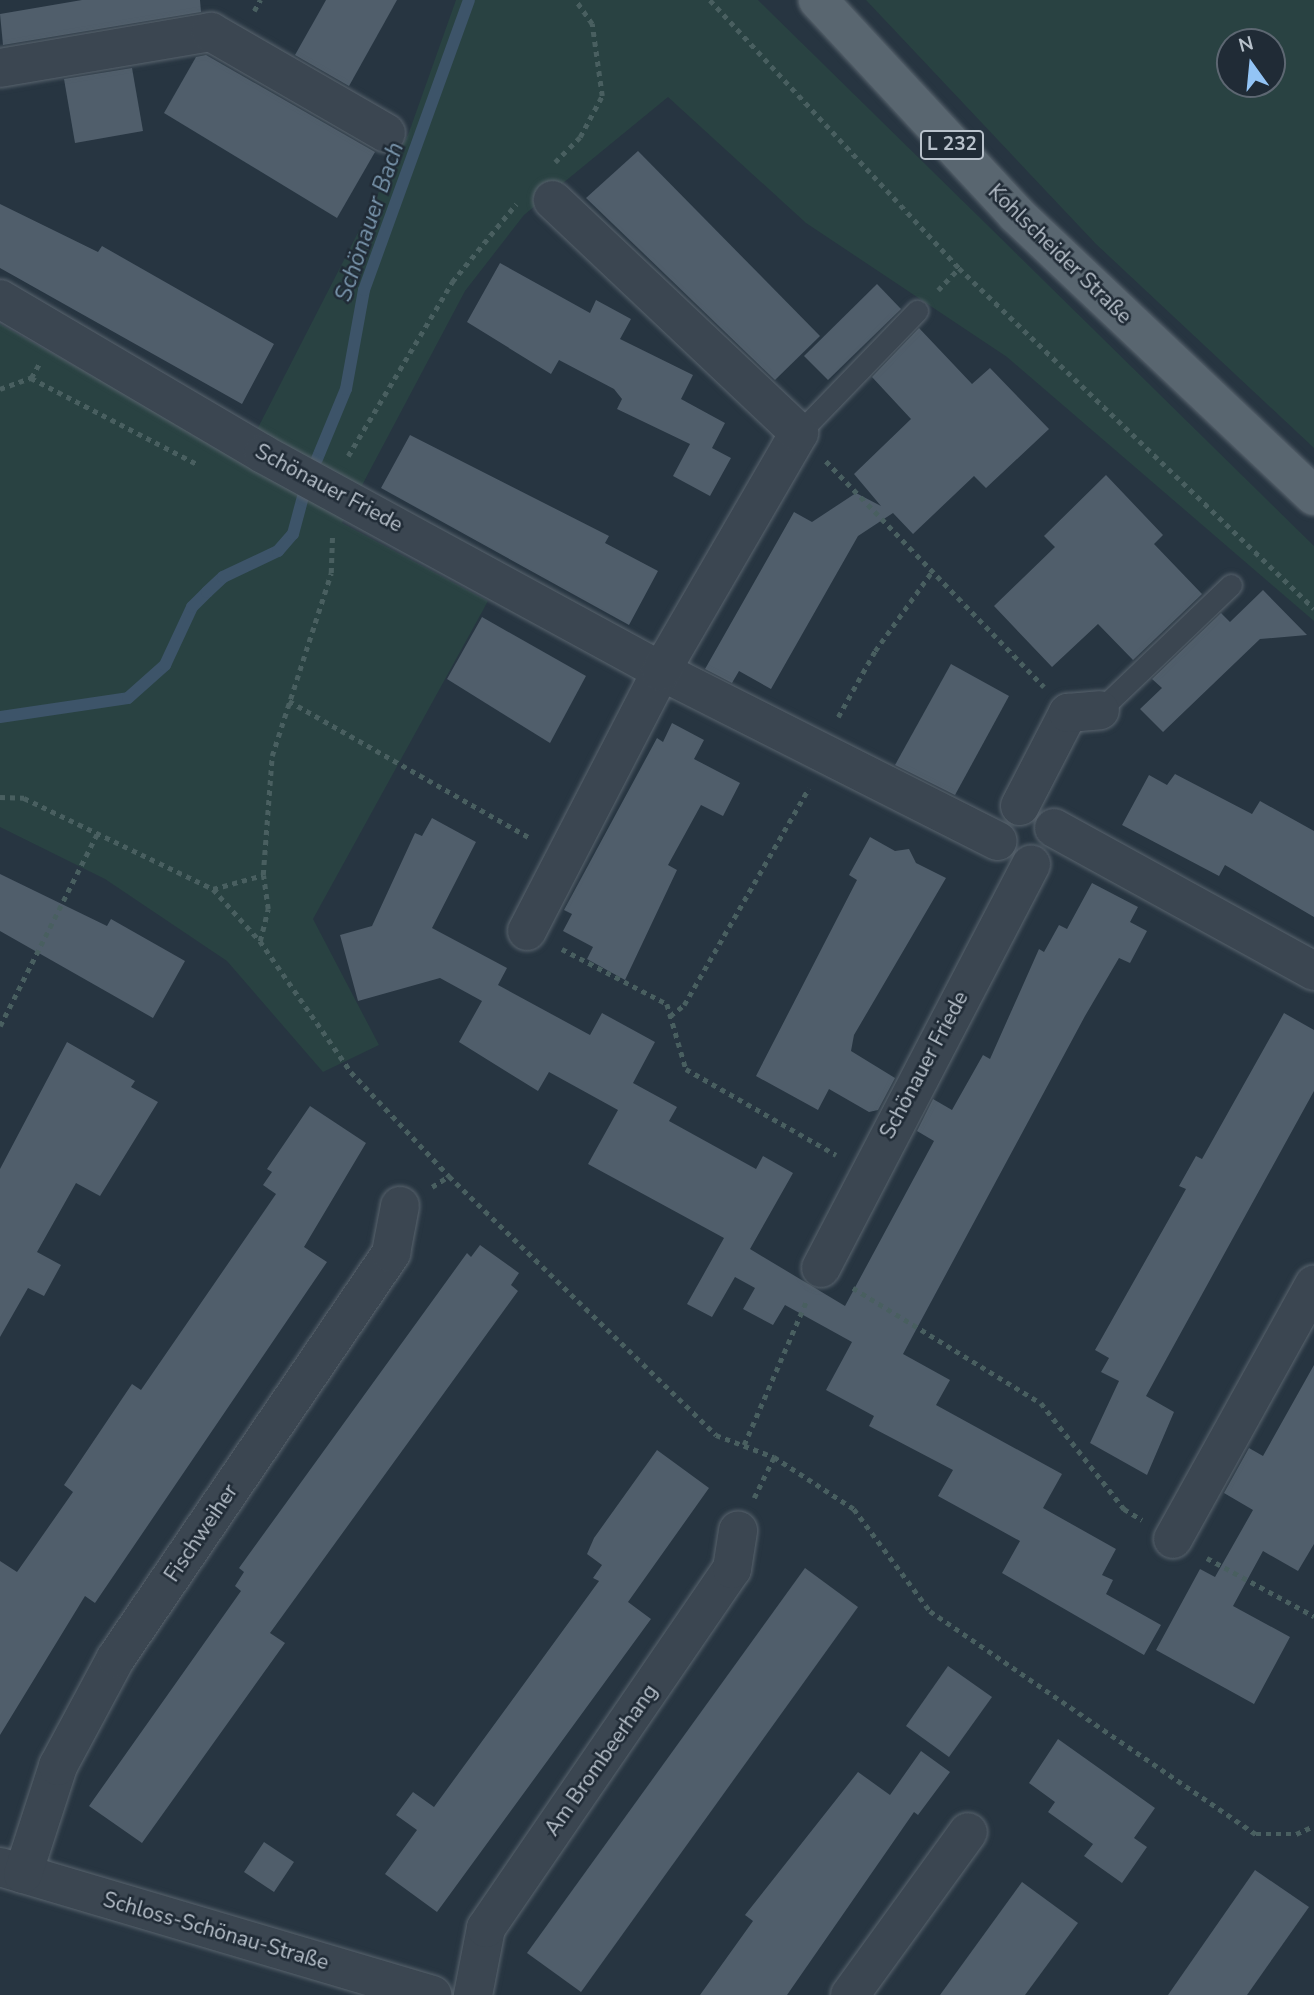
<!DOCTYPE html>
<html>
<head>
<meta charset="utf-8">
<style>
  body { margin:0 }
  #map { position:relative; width:1314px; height:1995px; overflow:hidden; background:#273541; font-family:"Nunito Sans",sans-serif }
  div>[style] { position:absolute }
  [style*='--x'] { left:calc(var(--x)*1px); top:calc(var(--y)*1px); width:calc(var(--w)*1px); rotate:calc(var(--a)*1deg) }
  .green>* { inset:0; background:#294242 }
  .stream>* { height:12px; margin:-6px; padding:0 6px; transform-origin:6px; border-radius:6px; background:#3d5469 }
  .building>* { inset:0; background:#505e6b }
  .path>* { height:4.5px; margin-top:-2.25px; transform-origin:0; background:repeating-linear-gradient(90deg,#495f60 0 5px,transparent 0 10px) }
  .roads { filter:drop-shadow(0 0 2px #59646e) drop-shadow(0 0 2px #59646e) }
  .service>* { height:21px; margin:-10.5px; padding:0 10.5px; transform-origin:10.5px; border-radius:10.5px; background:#3b4651 }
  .minor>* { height:38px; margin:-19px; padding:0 19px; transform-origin:19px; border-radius:19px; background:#3b4651 }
  .primary>* { height:38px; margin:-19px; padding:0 19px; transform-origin:19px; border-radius:19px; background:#596670 }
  span { translate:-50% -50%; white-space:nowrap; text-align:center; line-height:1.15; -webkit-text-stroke:5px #202b36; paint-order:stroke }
  .shield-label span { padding:2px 5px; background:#202b36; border:2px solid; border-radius:5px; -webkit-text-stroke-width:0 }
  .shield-label { font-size:19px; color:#b8c1cb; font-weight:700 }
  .street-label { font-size:21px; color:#b8c1cb }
  .water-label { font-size:23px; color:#7995ac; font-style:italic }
  .north { position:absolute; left:1216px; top:28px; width:70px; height:70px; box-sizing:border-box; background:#202b36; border:2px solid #5d6772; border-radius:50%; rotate:345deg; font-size:19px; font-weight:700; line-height:28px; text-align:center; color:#b8c1cb }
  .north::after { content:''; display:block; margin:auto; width:24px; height:32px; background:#93c4f5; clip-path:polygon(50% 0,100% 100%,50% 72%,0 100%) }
</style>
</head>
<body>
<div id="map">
  <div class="green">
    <div style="clip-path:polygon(456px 0,758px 0,1314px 546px,1314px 621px,1007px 357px,806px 223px,668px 97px,524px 215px,465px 291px,342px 523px,488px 601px,313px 919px,379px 1045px,323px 1072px,227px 961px,105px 879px,0 827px,0 324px,242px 459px,408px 135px)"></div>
    <div style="clip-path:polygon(evenodd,866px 0,1314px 0,1314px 448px,1096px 244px,866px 0,1230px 42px,1272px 42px,1272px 84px,1230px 84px,1230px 42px)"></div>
  </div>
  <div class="stream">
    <div style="--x:317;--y:459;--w:76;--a:-67.5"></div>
    <div style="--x:346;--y:389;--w:101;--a:-79.7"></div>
    <div style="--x:364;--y:290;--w:308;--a:-70.1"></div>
    <div style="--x:0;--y:717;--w:129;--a:-8.4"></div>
    <div style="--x:128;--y:698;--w:50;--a:-41.7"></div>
    <div style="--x:165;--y:665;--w:64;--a:-65"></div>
    <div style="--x:192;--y:607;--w:21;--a:-45"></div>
    <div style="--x:207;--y:592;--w:22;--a:-43"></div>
    <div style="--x:223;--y:577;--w:61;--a:-25.3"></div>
    <div style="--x:278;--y:551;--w:23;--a:-49"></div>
    <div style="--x:293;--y:534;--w:38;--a:-75"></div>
  </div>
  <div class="building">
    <div style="clip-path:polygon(82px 0,200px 0,201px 12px,3px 45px,0 14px)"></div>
    <div style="clip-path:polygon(326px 0,397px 0,349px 86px,295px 55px)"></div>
    <div style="clip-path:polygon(206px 55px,375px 152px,337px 218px,164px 113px,196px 57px)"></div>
    <div style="clip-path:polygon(132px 68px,143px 131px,75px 143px,64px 79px)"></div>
    <div style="clip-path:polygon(638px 151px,820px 336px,775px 380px,586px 198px)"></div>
    <div style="clip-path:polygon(0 204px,98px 252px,102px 246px,274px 344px,242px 404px,0 268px)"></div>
    <div style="clip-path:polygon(500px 263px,590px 313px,596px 300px,631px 319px,620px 339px,693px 375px,681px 399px,725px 423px,712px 448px,731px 458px,710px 496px,673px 476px,690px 444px,617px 409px,622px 399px,614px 389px,559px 360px,551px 374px,467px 322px)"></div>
    <div style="clip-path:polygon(877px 284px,901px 309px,828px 380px,804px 356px)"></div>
    <div style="clip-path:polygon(919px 328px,972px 384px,990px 368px,1049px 429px,986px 488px,974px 476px,913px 534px,893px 513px,858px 536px,771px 689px,739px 671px,732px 683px,705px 669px,794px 512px,812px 522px,856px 493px,881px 506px,854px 474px,911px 419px,872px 377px)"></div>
    <div style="clip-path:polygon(410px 435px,609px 536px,605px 543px,658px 571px,629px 625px,381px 488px)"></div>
    <div style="clip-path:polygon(1106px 475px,1163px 535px,1154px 544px,1202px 594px,1133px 660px,1098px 624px,1052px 667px,994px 606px,1055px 547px,1044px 536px)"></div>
    <div style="clip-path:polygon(1263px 590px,1307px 635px,1260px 639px,1163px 732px,1140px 709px,1162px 688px,1152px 679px,1221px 613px,1230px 622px)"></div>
    <div style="clip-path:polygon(482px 617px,586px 676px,550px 743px,447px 679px)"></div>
    <div style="clip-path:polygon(951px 664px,1009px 696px,955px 795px,895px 765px)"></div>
    <div style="clip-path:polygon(672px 723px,704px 740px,694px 759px,740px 783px,723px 816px,701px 805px,668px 865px,677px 870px,625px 980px,587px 959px,593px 947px,563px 931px,572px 914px,564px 910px,657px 738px,663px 742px)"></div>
    <div style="clip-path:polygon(1175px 774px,1252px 814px,1260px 801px,1314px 831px,1314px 917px,1225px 865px,1219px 876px,1122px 825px,1149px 775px,1167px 785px)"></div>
    <div style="clip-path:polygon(432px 818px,476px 842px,432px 928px,507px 968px,498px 985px,590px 1035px,602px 1013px,655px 1042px,633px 1083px,677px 1107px,669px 1121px,756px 1169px,763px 1156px,793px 1173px,750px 1249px,845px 1306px,934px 1141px,917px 1131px,933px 1099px,952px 1110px,983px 1055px,990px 1059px,1039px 949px,1044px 952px,1059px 925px,1067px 929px,1092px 883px,1138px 907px,1130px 922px,1147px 931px,1130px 963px,1119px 958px,1085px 1016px,903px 1354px,950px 1380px,936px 1405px,1062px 1474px,1043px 1508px,1116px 1549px,1102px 1575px,1113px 1580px,1106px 1594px,1161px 1625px,1144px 1655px,1002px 1573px,1020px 1541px,938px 1496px,953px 1470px,869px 1426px,874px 1416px,826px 1390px,852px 1342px,785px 1305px,773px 1325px,743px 1309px,755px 1288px,735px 1277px,712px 1317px,687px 1304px,724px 1238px,588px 1164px,618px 1110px,549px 1072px,538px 1091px,459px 1042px,482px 1001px,440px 978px,358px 1001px,340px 935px,372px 926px,415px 833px,422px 836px)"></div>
    <div style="clip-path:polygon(870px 837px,895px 851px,909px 849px,916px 863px,946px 878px,854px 1035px,851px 1051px,895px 1078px,878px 1110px,869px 1112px,829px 1089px,818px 1110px,756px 1076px,857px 880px,849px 875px)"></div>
    <div style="clip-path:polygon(0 874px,107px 926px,111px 919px,185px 961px,153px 1018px,0 931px)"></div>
    <div style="clip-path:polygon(1284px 1013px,1314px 1030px,1314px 1091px,1146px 1396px,1174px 1412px,1147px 1475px,1090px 1443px,1119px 1381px,1101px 1372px,1109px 1358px,1095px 1350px,1186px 1189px,1179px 1186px,1196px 1156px,1202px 1159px)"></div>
    <div style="clip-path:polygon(67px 1042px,135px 1081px,131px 1087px,158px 1102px,100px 1196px,76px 1183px,37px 1252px,61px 1265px,44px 1296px,28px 1288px,0 1337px,0 1169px)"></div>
    <div style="clip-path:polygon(310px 1106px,366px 1143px,304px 1247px,327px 1262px,95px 1603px,85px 1596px,0 1735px,0 1561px,17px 1572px,73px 1492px,64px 1485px,132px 1384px,141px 1390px,276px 1194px,263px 1185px,272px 1172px,267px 1169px)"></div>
    <div style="clip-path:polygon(480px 1245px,519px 1273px,511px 1285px,518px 1291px,270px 1633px,285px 1643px,142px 1843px,89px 1806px,241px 1591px,235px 1586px,244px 1572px,239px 1568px,467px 1253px,471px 1257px)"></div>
    <div style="clip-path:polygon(1314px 1365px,1314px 1544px,1298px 1571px,1263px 1551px,1233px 1606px,1290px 1637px,1254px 1704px,1156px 1650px,1200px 1569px,1215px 1577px,1253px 1510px,1224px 1493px,1249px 1448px,1263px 1456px)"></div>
    <div style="clip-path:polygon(657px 1450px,709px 1488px,628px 1602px,651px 1619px,437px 1912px,385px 1874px,417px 1830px,396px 1815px,413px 1792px,434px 1807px,599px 1581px,593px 1578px,602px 1565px,587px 1554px,594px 1538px)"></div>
    <div style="clip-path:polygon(805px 1568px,858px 1607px,581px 1992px,527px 1953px)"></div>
    <div style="clip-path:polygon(948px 1666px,992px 1697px,949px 1757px,906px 1726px)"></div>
    <div style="clip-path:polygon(1058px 1739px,1155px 1808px,1134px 1838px,1147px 1847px,1122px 1883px,1084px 1856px,1093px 1844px,1048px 1812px,1055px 1802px,1029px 1783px)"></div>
    <div style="clip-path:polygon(921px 1751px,950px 1772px,918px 1815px,914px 1812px,787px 1995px,700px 1995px,753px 1921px,745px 1915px,858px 1772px,890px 1795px)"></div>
    <div style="clip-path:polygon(264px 1842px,294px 1862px,274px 1892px,244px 1872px)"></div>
    <div style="clip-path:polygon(1255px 1870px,1309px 1907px,1247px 1995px,1168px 1995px)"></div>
    <div style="clip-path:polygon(1022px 1882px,1078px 1923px,1025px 1995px,940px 1995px)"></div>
  </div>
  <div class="path">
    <div style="--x:710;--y:0;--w:366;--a:47.1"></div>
    <div style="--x:959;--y:268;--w:492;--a:43.8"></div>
    <div style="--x:254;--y:11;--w:13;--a:-61"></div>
    <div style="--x:555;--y:162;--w:35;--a:-45"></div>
    <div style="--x:580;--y:137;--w:47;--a:-61.8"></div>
    <div style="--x:602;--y:96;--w:73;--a:-97.9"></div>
    <div style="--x:592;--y:24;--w:29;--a:-125"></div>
    <div style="--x:938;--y:290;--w:30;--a:-46"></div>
    <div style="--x:31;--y:378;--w:16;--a:-60"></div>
    <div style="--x:0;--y:389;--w:33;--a:-20"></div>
    <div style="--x:31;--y:378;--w:187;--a:27.4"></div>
    <div style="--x:348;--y:456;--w:203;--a:-59.1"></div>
    <div style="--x:452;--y:282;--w:101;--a:-50.6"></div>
    <div style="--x:826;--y:461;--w:314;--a:46"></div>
    <div style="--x:289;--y:701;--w:279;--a:29.6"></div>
    <div style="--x:838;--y:717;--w:76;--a:-60.7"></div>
    <div style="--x:875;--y:651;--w:100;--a:-54.4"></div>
    <div style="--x:0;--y:797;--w:24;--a:2"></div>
    <div style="--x:24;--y:798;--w:210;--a:25.7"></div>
    <div style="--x:213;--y:889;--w:70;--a:47.9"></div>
    <div style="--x:260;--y:941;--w:160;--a:55.2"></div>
    <div style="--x:351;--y:1072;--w:143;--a:46.7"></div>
    <div style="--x:449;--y:1176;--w:372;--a:44.1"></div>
    <div style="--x:716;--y:1435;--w:62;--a:20.8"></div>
    <div style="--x:774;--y:1457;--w:95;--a:33"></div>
    <div style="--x:854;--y:1509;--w:127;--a:53.3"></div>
    <div style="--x:930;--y:1611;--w:395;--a:34.4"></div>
    <div style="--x:1256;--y:1834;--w:40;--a:0"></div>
    <div style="--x:1296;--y:1834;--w:20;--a:-24"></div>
    <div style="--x:213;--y:889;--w:52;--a:-15.6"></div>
    <div style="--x:260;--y:941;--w:33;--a:-76"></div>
    <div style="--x:268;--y:909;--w:34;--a:-98"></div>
    <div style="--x:263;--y:875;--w:119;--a:-85.7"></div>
    <div style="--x:272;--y:756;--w:192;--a:-72.1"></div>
    <div style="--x:331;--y:573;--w:38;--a:-88"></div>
    <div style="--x:562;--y:949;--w:119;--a:27.6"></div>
    <div style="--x:667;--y:1004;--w:68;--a:73.7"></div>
    <div style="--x:686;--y:1069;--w:173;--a:29.8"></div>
    <div style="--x:670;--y:1016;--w:18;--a:-38"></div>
    <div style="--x:684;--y:1005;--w:250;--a:-60.1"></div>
    <div style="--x:0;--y:1026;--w:215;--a:-63.2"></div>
    <div style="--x:432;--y:1187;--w:20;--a:-33"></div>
    <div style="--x:853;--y:1288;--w:220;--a:31.5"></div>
    <div style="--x:1041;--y:1403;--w:135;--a:51.9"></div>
    <div style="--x:1124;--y:1509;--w:21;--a:31"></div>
    <div style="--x:744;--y:1445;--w:156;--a:-66.6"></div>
    <div style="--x:754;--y:1498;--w:46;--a:-64"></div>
    <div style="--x:1207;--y:1558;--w:122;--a:28.5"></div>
  </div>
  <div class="roads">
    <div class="service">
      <div style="--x:799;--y:433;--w:170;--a:-46"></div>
      <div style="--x:1100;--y:710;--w:181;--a:-43.7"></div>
    </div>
    <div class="minor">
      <div style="--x:0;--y:68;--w:214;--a:-9.7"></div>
      <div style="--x:211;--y:32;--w:202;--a:30"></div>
      <div style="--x:0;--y:299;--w:305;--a:30.5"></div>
      <div style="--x:263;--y:454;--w:453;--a:28.6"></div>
      <div style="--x:661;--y:671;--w:377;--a:26.8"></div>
      <div style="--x:1020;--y:806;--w:105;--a:-62.7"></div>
      <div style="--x:1068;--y:713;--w:32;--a:-5"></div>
      <div style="--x:1054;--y:828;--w:297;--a:28.8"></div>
      <div style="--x:527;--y:931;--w:292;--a:-62.7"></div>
      <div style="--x:661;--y:671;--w:275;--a:-59.9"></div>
      <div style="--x:799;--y:433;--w:339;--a:-136.6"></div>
      <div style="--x:821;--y:1268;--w:455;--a:-62.5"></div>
      <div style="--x:1173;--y:1539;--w:291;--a:-61"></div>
      <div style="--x:0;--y:1867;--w:451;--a:16.5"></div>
      <div style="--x:23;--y:1874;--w:114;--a:-72"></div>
      <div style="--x:58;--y:1766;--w:123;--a:-61.8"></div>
      <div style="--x:116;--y:1658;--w:490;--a:-55.8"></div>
      <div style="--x:391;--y:1253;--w:48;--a:-79.2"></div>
      <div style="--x:473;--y:1995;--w:68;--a:-79"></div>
      <div style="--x:486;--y:1928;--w:435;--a:-55.6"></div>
      <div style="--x:732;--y:1569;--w:39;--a:-81"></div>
      <div style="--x:850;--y:1995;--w:201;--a:-54.1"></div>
    </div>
    <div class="primary">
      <div style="--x:818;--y:0;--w:292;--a:47.2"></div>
      <div style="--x:1016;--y:214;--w:410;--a:43.4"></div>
    </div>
  </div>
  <div class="shield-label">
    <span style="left:952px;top:145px">L 232</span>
  </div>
  <div class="street-label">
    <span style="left:1060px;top:254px;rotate:44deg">Kohlscheider Straße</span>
    <span style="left:329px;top:488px;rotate:28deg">Schönauer Friede</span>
    <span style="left:924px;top:1065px;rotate:-62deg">Schönauer Friede</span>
    <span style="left:201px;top:1533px;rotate:-56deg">Fischweiher</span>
    <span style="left:601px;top:1760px;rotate:-55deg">Am Brombeerhang</span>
    <span style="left:216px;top:1931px;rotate:16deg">Schloss-Schönau-Straße</span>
  </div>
  <div class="water-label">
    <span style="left:370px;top:222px;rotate:-71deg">Schönauer Bach</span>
  </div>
  <div class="north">N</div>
</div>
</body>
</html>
